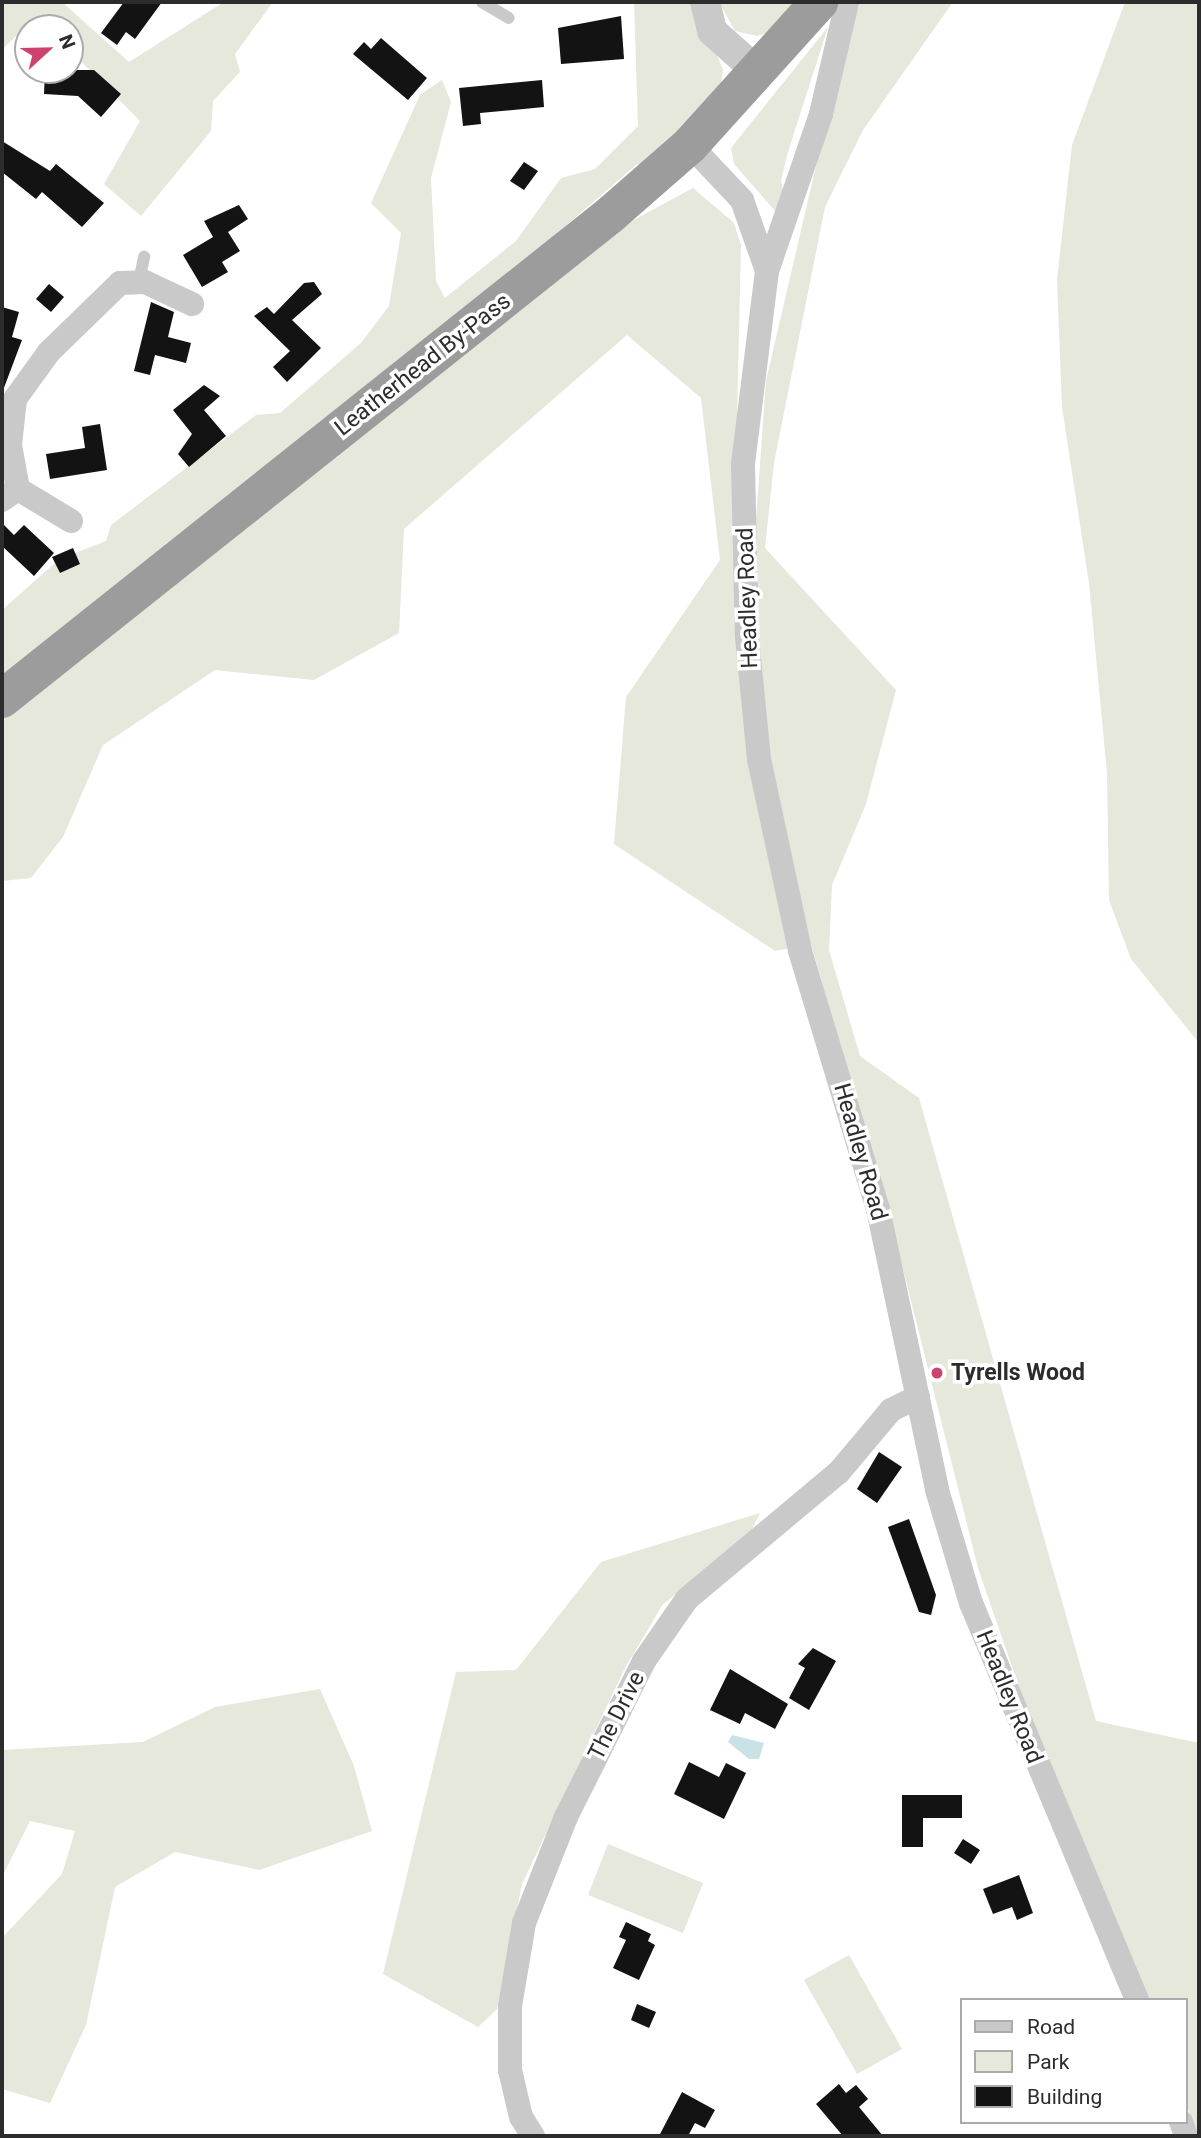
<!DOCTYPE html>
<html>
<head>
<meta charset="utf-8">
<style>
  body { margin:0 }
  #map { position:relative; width:1201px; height:2138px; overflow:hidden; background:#fff; font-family:Roboto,sans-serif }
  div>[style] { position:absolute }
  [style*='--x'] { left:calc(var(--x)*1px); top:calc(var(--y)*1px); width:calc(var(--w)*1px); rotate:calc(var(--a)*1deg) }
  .green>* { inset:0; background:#e5e8db }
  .water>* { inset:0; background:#c9e2e6 }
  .building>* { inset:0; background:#131313 }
  .service>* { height:12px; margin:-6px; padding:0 6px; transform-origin:6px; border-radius:6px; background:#c9c9c9 }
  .minor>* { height:24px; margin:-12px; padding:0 12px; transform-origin:12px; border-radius:12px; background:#c9c9c9 }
  .tertiary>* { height:30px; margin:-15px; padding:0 15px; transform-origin:15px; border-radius:15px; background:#c9c9c9 }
  .trunk>* { height:38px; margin:-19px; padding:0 19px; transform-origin:19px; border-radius:19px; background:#9c9c9c }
  .dots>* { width:19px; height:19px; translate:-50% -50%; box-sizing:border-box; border:4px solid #fff; border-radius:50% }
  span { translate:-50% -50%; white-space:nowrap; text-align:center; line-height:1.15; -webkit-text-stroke:7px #fff; paint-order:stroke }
  .street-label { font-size:23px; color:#2c2c2c }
  .poi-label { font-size:23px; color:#2c2c2c; font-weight:700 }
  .left { translate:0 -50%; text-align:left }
  .frame { position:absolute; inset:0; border:4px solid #2c2c2c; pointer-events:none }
  .legend { position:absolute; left:960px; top:1998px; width:228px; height:126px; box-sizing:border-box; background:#fff; border:2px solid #ababab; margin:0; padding:9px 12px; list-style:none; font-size:21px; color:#2c2c2c }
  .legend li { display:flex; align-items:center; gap:14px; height:35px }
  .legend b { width:35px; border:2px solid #ababab }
  .north { position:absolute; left:14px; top:14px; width:70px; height:70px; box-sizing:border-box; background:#fff; border:2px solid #ababab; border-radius:50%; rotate:68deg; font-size:19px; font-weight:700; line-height:28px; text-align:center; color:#2c2c2c }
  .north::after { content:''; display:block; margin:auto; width:24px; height:32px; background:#ce436e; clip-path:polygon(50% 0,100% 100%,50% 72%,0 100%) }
</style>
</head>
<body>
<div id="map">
  <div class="green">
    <div style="clip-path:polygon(2px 2px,62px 2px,129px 62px,224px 2px,273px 2px,235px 54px,240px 72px,213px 101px,211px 131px,141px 216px,104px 184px,140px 121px,70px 50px,70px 28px,24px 28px,2px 50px)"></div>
    <div style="clip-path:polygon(634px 2px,696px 2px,723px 70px,720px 92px,655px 159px,636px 165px,452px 324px,2px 681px,2px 610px,55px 563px,60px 573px,80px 564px,75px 553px,106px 541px,111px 525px,256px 415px,280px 413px,361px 343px,389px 306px,401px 233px,371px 203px,420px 95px,442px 80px,451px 102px,431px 178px,436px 281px,445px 298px,516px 241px,561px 178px,595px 169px,638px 126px)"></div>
    <div style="clip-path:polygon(719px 2px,800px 2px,773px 31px,757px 36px,735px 31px)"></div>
    <div style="clip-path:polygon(854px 2px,953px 2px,863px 130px,825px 207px,774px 463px,765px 548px,896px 690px,866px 804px,832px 885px,829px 950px,860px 1056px,919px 1098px,1096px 1721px,1199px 1743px,1199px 2136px,1185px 2102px,1185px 2000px,1148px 2000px,1041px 1751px,978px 1568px,887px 1205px,811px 944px,775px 951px,614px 844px,626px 697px,720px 560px,701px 398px,627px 335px,404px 529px,399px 633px,314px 680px,215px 670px,103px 745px,63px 837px,31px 878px,2px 881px,2px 715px,619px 228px,693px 188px,734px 223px,741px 245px,734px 550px,754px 548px,766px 381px)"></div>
    <div style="clip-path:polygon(1125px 2px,1199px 2px,1199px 1043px,1131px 959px,1109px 900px,1107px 773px,1089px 583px,1062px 407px,1057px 280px,1072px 145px)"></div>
    <div style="clip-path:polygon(828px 27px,787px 155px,781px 181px,785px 199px,776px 212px,734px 164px,731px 148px)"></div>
    <div style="clip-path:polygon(760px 1513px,748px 1538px,663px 1604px,625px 1668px,522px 1884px,497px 2009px,478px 2027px,383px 1974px,456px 1672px,516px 1670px,601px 1562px)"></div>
    <div style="clip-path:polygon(320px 1689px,354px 1766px,372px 1831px,259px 1870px,175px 1852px,115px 1887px,86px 2025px,50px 2103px,2px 2089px,2px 1938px,62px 1874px,75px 1831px,30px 1821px,2px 1877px,2px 1750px,143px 1742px,215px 1707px)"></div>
    <div style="clip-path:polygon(608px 1844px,703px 1883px,683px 1933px,588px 1895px)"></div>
    <div style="clip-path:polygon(849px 1955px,902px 2049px,857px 2074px,804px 1980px)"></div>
  </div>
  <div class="water">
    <div style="clip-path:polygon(732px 1735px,764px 1743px,759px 1759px,749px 1759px,728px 1742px)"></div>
  </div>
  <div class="building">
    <div style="clip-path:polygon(124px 2px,162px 2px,135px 39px,126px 32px,117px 45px,101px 33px)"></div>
    <div style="clip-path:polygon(621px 16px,624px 59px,561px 64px,558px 28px)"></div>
    <div style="clip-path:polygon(381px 38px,427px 78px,408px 100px,353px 54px,364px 42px,371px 49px)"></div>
    <div style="clip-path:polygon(45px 70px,94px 70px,121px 94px,101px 117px,78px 96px,44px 94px)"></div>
    <div style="clip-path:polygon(542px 80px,544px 107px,480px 113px,481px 124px,463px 126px,459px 88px)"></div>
    <div style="clip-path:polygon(2px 141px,50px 171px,56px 164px,104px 203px,82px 227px,42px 192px,36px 199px,2px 172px)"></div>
    <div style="clip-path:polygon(524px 162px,538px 171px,524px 190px,510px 181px)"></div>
    <div style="clip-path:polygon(239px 205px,248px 219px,228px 232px,240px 251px,222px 262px,228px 272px,202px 287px,183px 255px,213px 237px,204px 221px)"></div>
    <div style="clip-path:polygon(314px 282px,322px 294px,292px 320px,321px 348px,287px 382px,273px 367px,290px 351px,254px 316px,267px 307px,274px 314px,304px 283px)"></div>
    <div style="clip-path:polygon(49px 284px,64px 297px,51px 312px,36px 299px)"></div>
    <div style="clip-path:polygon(151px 302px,174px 312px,168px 337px,191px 343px,186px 363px,155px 355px,150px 375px,134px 371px)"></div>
    <div style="clip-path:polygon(2px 307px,19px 312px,12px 337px,22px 340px,2px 393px)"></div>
    <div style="clip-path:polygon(204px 385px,220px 396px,204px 410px,226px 436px,189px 467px,178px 454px,192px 434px,173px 410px)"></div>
    <div style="clip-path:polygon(100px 424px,107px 470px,50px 479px,46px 454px,85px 448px,82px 427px)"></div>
    <div style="clip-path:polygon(2px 523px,14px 535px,24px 525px,54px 553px,34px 576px,2px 546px)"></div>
    <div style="clip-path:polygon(73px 548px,80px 564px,60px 573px,52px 557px)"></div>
    <div style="clip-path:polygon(879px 1452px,902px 1467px,877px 1503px,857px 1489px)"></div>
    <div style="clip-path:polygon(909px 1519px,936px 1595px,931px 1615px,919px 1612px,888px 1527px)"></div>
    <div style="clip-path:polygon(813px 1648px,836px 1661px,809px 1710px,789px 1698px,805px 1668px,798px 1664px)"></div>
    <div style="clip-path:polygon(730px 1669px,788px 1704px,775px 1729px,745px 1713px,740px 1724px,710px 1710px)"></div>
    <div style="clip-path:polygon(689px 1762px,719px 1777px,726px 1763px,746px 1773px,724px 1819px,674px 1794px)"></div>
    <div style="clip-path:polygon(902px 1795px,962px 1795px,962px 1818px,923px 1818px,923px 1847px,902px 1847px)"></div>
    <div style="clip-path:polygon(963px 1839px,980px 1850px,971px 1864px,954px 1853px)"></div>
    <div style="clip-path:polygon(1019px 1875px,1033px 1913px,1017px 1920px,1012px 1907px,993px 1914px,983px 1889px)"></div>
    <div style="clip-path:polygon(626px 1922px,651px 1934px,648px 1941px,655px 1945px,639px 1980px,613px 1968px,626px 1940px,619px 1937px)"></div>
    <div style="clip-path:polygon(637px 2004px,656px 2012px,649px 2028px,631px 2020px)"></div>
    <div style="clip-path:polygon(839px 2084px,846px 2093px,856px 2085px,868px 2099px,859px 2107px,883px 2136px,843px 2136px,816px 2104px)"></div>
    <div style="clip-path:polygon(682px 2092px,715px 2110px,705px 2128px,695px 2123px,688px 2136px,659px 2136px)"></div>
  </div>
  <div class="service">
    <div style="--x:482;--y:2;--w:31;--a:31"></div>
    <div style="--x:139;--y:281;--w:25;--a:-78"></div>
  </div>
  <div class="minor">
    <div style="--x:690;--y:145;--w:76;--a:46.6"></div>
    <div style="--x:742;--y:200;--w:75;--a:70.6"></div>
    <div style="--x:767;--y:271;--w:195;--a:97.1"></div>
    <div style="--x:743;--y:465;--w:172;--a:88.7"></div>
    <div style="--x:747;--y:637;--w:123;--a:84.4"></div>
    <div style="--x:759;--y:759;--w:196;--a:77.9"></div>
    <div style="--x:800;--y:951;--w:270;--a:73.2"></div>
    <div style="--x:878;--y:1209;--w:287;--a:78.1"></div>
    <div style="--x:937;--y:1490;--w:118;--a:73.3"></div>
    <div style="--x:971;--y:1603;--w:430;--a:67.3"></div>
    <div style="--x:767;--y:271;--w:166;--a:-71"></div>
    <div style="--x:821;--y:114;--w:115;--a:-76.9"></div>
    <div style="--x:18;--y:489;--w:45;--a:-100.3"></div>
    <div style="--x:10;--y:445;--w:46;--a:-83.8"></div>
    <div style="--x:15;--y:399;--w:58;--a:-54.1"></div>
    <div style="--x:49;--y:352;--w:99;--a:-44.2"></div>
    <div style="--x:120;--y:283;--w:25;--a:-2"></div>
    <div style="--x:145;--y:282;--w:52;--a:25.1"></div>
    <div style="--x:2;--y:500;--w:19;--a:-35"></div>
    <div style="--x:18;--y:489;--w:62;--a:31.1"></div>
    <div style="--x:1181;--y:2122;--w:15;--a:70"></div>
    <div style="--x:533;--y:2136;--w:22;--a:-122"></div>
    <div style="--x:521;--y:2117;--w:48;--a:-103.2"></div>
    <div style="--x:510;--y:2070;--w:64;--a:-90"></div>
    <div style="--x:510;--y:2006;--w:84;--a:-80.4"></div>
    <div style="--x:524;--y:1923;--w:114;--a:-68.4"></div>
    <div style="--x:566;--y:1817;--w:174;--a:-63.4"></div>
    <div style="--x:644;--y:1661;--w:75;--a:-55.3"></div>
    <div style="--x:687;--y:1599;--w:198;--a:-39.9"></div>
    <div style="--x:839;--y:1472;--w:81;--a:-50"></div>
    <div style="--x:891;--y:1410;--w:30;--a:-26"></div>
  </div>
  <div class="tertiary">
    <div style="--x:705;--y:2;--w:30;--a:76"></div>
    <div style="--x:712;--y:31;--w:63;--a:41.8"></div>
  </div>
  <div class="trunk">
    <div style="--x:2;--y:699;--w:777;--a:-38.52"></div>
    <div style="--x:610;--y:215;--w:106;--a:-41.2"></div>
    <div style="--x:690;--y:145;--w:193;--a:-47.9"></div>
  </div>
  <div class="dots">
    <div style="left:937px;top:1373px;background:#ce436e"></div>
  </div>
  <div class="street-label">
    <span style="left:423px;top:365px;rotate:-38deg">Leatherhead By-Pass</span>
    <span style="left:748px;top:598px;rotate:-92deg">Headley Road</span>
    <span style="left:860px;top:1152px;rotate:74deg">Headley Road</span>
    <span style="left:1009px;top:1697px;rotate:68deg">Headley Road</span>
    <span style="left:617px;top:1716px;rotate:-63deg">The Drive</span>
  </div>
  <div class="poi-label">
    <span class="left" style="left:951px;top:1373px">Tyrells Wood</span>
  </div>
  <div class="frame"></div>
  <ul class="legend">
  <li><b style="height:9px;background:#c9c9c9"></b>Road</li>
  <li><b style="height:19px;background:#e5e8db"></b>Park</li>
  <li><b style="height:19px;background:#131313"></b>Building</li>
  </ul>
  <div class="north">N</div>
</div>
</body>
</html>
